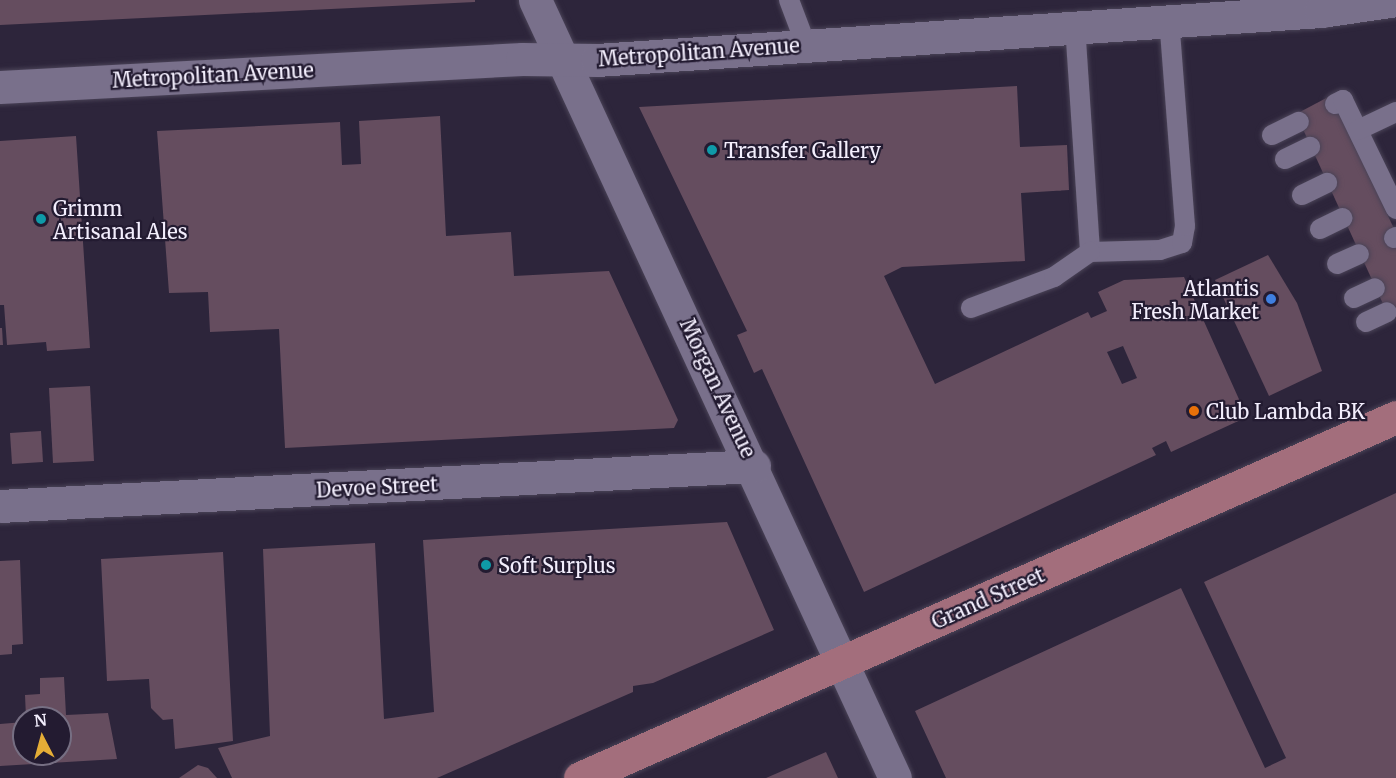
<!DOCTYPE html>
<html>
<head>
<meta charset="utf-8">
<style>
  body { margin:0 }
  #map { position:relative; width:1396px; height:778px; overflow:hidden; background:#2d253b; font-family:Merriweather,serif }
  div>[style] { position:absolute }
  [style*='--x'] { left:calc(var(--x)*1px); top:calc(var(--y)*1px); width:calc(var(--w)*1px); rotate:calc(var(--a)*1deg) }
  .building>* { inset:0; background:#654d5f }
  .roads { filter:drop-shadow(0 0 2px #4a4357) drop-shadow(0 0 2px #4a4357) }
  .lane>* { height:20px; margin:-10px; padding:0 10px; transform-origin:10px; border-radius:10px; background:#79708b }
  .street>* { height:33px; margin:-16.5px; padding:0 16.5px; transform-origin:16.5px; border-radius:16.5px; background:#79708b }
  .secondary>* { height:33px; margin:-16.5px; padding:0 16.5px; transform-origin:16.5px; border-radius:16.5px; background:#79708b }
  .primary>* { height:33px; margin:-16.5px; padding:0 16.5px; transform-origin:16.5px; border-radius:16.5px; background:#a36e7c }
  .dots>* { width:16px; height:16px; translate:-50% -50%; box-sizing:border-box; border:3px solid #231b31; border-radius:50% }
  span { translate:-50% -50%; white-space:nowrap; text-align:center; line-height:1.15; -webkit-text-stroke:4.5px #231b31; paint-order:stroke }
  .street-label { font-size:20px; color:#f3eefd }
  .poi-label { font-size:20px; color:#f3eefd }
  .left { translate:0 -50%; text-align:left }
  .right { translate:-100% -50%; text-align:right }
  .north { position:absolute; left:12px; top:706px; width:60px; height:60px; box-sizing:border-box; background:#231b31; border:2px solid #766f83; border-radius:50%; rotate:354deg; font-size:16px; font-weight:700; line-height:24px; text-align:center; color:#f3eefd }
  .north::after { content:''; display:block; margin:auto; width:21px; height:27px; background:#e5ad36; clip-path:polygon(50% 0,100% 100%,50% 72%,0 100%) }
</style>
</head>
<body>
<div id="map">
  <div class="building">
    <div style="clip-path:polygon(0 0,475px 0,475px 2px,0 25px)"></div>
    <div style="clip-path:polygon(evenodd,1017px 86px,1020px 147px,1067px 145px,1069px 190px,1021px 193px,1025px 261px,902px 267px,884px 276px,935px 384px,1088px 312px,1091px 318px,1107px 311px,1098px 292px,1124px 280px,1184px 277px,1247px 417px,1171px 452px,1166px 441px,1152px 448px,1156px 455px,864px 592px,762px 369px,754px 373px,737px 335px,747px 331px,639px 107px,1017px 86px,1123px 346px,1137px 378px,1122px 384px,1107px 352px,1123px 346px)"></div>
    <div style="clip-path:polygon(1332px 95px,1396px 233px,1396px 317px,1390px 319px,1296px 114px)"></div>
    <div style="clip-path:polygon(440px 116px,446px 236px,511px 232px,514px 276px,609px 271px,678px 420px,674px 428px,285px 448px,279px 329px,210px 332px,208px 292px,169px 293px,157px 131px,340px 122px,342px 165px,361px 164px,359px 121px)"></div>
    <div style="clip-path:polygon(76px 136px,90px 348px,47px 351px,46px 342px,7px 345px,4px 305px,0 305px,0 141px)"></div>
    <div style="clip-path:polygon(1268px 255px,1297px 303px,1322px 371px,1269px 396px,1215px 280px)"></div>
    <div style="clip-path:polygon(0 328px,2px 328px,3px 345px,0 345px)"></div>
    <div style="clip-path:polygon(90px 386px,94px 461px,53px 463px,49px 388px)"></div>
    <div style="clip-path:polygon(41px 431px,43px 462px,12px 464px,10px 433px)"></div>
    <div style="clip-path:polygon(1396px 493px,1396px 778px,946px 778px,915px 711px,1181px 588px,1265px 768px,1286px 758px,1204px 582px)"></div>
    <div style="clip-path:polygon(727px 522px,774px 630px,653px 683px,633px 686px,633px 692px,437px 778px,232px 778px,218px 748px,270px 736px,263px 549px,375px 543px,384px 719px,434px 712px,423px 540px)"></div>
    <div style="clip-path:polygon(223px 552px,233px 741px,175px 749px,173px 719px,163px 720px,151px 708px,149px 679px,107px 681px,101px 559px)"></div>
    <div style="clip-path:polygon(20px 560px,23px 644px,12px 645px,12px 654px,0 655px,0 561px)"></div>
    <div style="clip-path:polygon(64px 677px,66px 715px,108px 713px,117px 759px,0 766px,0 724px,24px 722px,24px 754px,60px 754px,60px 718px,26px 718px,25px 695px,40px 694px,40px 678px)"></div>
    <div style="clip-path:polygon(826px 752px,838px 778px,766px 778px)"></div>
    <div style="clip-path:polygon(198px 765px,208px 768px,217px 778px,179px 778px)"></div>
  </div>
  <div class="roads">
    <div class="lane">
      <div style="--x:789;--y:0;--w:48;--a:69.3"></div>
      <div style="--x:1075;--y:25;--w:227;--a:86.2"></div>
      <div style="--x:1090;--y:252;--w:70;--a:-1.6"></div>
      <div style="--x:1160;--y:250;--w:23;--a:-18"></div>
      <div style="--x:1182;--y:243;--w:17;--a:-80"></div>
      <div style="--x:1185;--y:226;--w:208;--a:-94.4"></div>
      <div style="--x:1335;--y:104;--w:9;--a:-27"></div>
      <div style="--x:1343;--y:100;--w:121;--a:64.1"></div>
      <div style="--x:1358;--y:130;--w:42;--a:-25.3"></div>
      <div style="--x:1272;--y:135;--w:30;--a:-26"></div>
      <div style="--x:1285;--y:159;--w:28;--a:-26"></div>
      <div style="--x:1302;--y:195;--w:28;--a:-26"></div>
      <div style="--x:1320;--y:229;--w:25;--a:-26"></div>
      <div style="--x:1394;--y:238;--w:2;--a:-27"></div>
      <div style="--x:1337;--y:264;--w:24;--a:-24"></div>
      <div style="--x:1354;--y:298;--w:23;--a:-25"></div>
      <div style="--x:971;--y:308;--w:89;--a:-20.5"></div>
      <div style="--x:1054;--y:277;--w:44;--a:-34.8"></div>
      <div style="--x:1366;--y:322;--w:23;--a:-25"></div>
    </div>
    <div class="street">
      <div style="--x:535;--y:0;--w:857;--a:65.17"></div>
      <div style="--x:0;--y:506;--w:755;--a:-3.04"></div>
    </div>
    <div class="secondary">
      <div style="--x:0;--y:87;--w:523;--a:-3.07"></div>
      <div style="--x:522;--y:59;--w:75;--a:0.8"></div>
      <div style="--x:597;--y:60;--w:726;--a:-3.87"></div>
      <div style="--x:1321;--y:11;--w:76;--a:-8.3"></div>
    </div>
    <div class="primary">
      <div style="--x:580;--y:778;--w:892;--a:-23.86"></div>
    </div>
  </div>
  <div class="dots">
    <div style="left:712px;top:150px;background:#0f9aa8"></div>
    <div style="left:41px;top:219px;background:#0f9aa8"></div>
    <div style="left:1271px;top:299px;background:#3f7fe0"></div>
    <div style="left:1194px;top:411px;background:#e8710a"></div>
    <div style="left:486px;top:565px;background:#0f9aa8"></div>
  </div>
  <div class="street-label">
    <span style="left:699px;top:52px;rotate:-4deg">Metropolitan Avenue</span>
    <span style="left:213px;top:75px;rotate:-3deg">Metropolitan Avenue</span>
    <span style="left:718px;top:388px;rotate:65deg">Morgan Avenue</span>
    <span style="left:377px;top:487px;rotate:-3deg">Devoe Street</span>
    <span style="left:988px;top:598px;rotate:-24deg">Grand Street</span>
  </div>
  <div class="poi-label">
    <span class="left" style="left:724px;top:150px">Transfer Gallery</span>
    <span class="left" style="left:53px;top:220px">Grimm<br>Artisanal Ales</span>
    <span class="right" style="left:1259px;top:300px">Atlantis<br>Fresh Market</span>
    <span class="left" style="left:1206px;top:411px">Club Lambda BK</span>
    <span class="left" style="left:498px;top:565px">Soft Surplus</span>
  </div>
  <div class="north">N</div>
</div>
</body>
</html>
